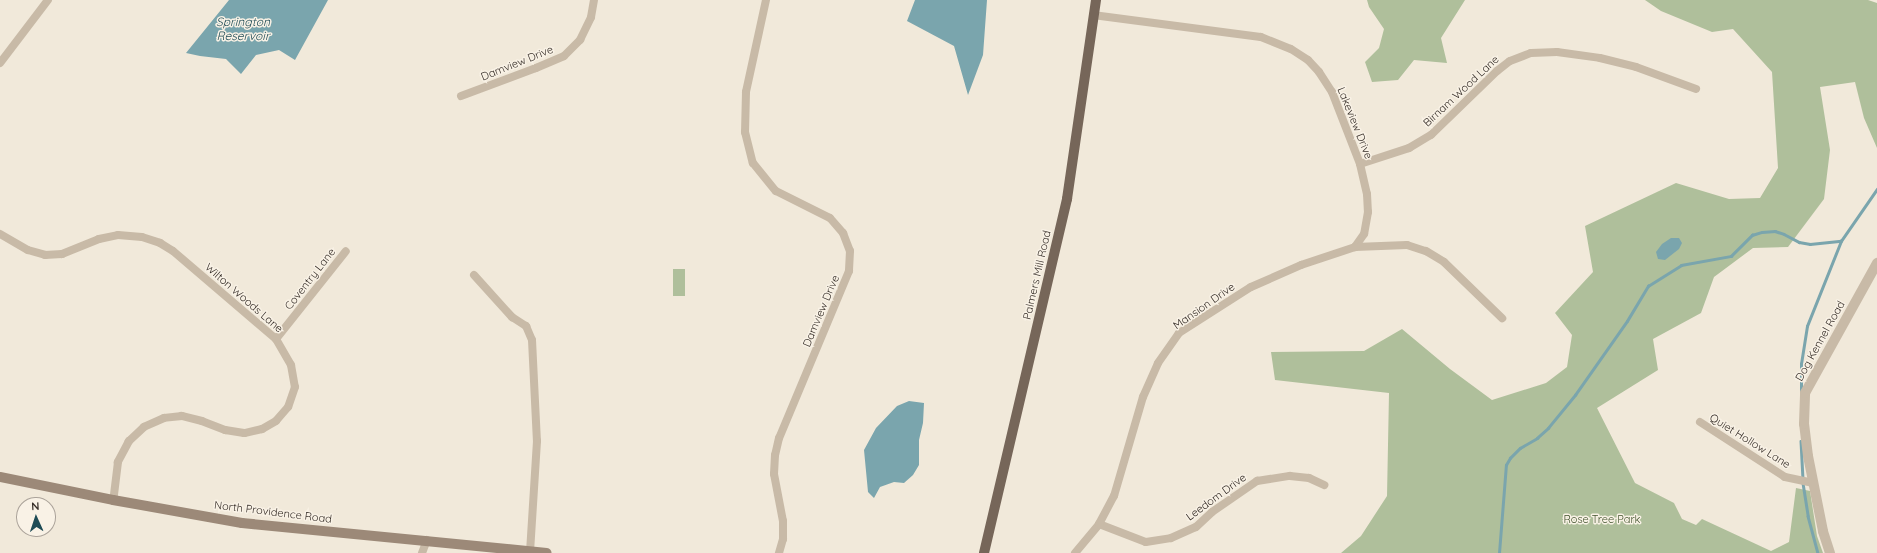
<!DOCTYPE html>
<html>
<head>
<meta charset="utf-8">
<style>
  body { margin:0 }
  #map { position:relative; width:1877px; height:553px; overflow:hidden; background:#f1e9da; font-family:Quicksand,sans-serif }
  div>[style] { position:absolute }
  [style*='--x'] { left:calc(var(--x)*1px); top:calc(var(--y)*1px); width:calc(var(--w)*1px); rotate:calc(var(--a)*1deg) }
  .green>* { inset:0; background:#afbf9b }
  .water>* { inset:0; background:#7aa5ad }
  .stream>* { height:2.5px; margin:-1.25px; padding:0 1.25px; transform-origin:1.25px; border-radius:1.25px; background:#7aa5ad }
  .minor>* { height:8px; margin:-4px; padding:0 4px; transform-origin:4px; border-radius:4px; background:#c8baa7 }
  .tertiary>* { height:10px; margin:-5px; padding:0 5px; transform-origin:5px; border-radius:5px; background:#c8baa7 }
  .secondary>* { height:10px; margin:-5px; padding:0 5px; transform-origin:5px; border-radius:5px; background:#9c8978 }
  .primary>* { height:10px; margin:-5px; padding:0 5px; transform-origin:5px; border-radius:5px; background:#766659 }
  span { translate:-50% -50%; white-space:nowrap; text-align:center; line-height:1.15; -webkit-text-stroke:3px #f9f2e6; paint-order:stroke }
  .street-label { font-size:11px; color:#352d27 }
  .park-label { font-size:11px; color:#40522c }
  .water-label { font-size:12px; color:#1e4b55; font-style:italic }
  .north { position:absolute; left:16px; top:497px; width:40px; height:40px; box-sizing:border-box; background:#f9f2e6; border:1px solid #aba39a; border-radius:50%; rotate:357deg; font-size:11px; font-weight:700; line-height:16px; text-align:center; color:#352d27 }
  .north::after { content:''; display:block; margin:auto; width:14px; height:18px; background:#1e4b55; clip-path:polygon(50% 0,100% 100%,50% 72%,0 100%) }
</style>
</head>
<body>
<div id="map">
  <div class="green">
    <div style="clip-path:polygon(1367px 0,1465px 0,1441px 38px,1447px 63px,1414px 60px,1398px 80px,1372px 82px,1365px 62px,1379px 48px,1384px 29px,1369px 7px)"></div>
    <div style="clip-path:polygon(1645px 0,1868px 0,1877px 3px,1877px 148px,1864px 118px,1855px 82px,1820px 87px,1830px 150px,1824px 199px,1788px 247px,1753px 248px,1714px 277px,1701px 313px,1653px 339px,1658px 370px,1597px 408px,1635px 483px,1674px 503px,1682px 519px,1696px 525px,1702px 519px,1771px 551px,1789px 542px,1796px 488px,1810px 491px,1817px 536px,1823px 553px,1341px 553px,1361px 536px,1387px 496px,1389px 393px,1275px 380px,1271px 352px,1364px 351px,1402px 329px,1450px 369px,1492px 400px,1546px 383px,1567px 367px,1572px 335px,1555px 313px,1593px 272px,1585px 226px,1676px 183px,1729px 199px,1760px 198px,1778px 168px,1772px 72px,1733px 29px,1712px 32px,1661px 11px)"></div>
    <div style="clip-path:polygon(673px 269px,685px 269px,685px 296px,673px 296px)"></div>
  </div>
  <div class="water">
    <div style="clip-path:polygon(229px 0,328px 0,295px 60px,279px 50px,256px 55px,241px 74px,226px 59px,200px 56px,186px 53px)"></div>
    <div style="clip-path:polygon(915px 0,987px 0,983px 55px,968px 95px,954px 46px,907px 21px)"></div>
    <div style="clip-path:polygon(1671px 238px,1679px 238px,1682px 243px,1679px 249px,1665px 260px,1658px 259px,1656px 252px,1662px 244px)"></div>
    <div style="clip-path:polygon(909px 401px,924px 403px,923px 423px,919px 440px,919px 465px,913px 475px,904px 483px,894px 482px,880px 487px,874px 498px,868px 492px,864px 450px,876px 428px,897px 406px)"></div>
  </div>
  <div class="stream">
    <div style="--x:1801;--y:392;--w:28;--a:-90"></div>
    <div style="--x:1801;--y:364;--w:38;--a:-81"></div>
    <div style="--x:1807;--y:326;--w:92;--a:-68.2"></div>
    <div style="--x:1841;--y:241;--w:63;--a:-55.3"></div>
    <div style="--x:1801;--y:441;--w:37;--a:87"></div>
    <div style="--x:1803;--y:483;--w:33;--a:81"></div>
    <div style="--x:1808;--y:516;--w:38;--a:75"></div>
    <div style="--x:1499;--y:553;--w:88;--a:-85.5"></div>
    <div style="--x:1506;--y:465;--w:8;--a:-60"></div>
    <div style="--x:1510;--y:458;--w:14;--a:-45"></div>
    <div style="--x:1520;--y:448;--w:20;--a:-30"></div>
    <div style="--x:1537;--y:438;--w:15;--a:-42"></div>
    <div style="--x:1548;--y:428;--w:43;--a:-50.7"></div>
    <div style="--x:1575;--y:395;--w:90;--a:-54.9"></div>
    <div style="--x:1627;--y:321;--w:41;--a:-59"></div>
    <div style="--x:1648;--y:286;--w:39;--a:-32"></div>
    <div style="--x:1681;--y:265;--w:51;--a:-10.2"></div>
    <div style="--x:1731;--y:256;--w:30;--a:-45"></div>
    <div style="--x:1752;--y:235;--w:10;--a:-17"></div>
    <div style="--x:1762;--y:232;--w:13;--a:-4"></div>
    <div style="--x:1775;--y:231;--w:9;--a:18"></div>
    <div style="--x:1784;--y:234;--w:17;--a:28"></div>
    <div style="--x:1799;--y:242;--w:11;--a:10"></div>
    <div style="--x:1810;--y:244;--w:31;--a:-6"></div>
  </div>
  <div class="minor">
    <div style="--x:766;--y:0;--w:94;--a:102.3"></div>
    <div style="--x:746;--y:92;--w:40;--a:91.4"></div>
    <div style="--x:745;--y:132;--w:32;--a:76"></div>
    <div style="--x:753;--y:163;--w:36;--a:51"></div>
    <div style="--x:776;--y:191;--w:60;--a:26.6"></div>
    <div style="--x:830;--y:218;--w:20;--a:49"></div>
    <div style="--x:843;--y:233;--w:19;--a:69"></div>
    <div style="--x:850;--y:251;--w:20;--a:93"></div>
    <div style="--x:849;--y:271;--w:181;--a:112.7"></div>
    <div style="--x:779;--y:438;--w:17;--a:103"></div>
    <div style="--x:775;--y:455;--w:19;--a:93"></div>
    <div style="--x:774;--y:474;--w:48;--a:79.2"></div>
    <div style="--x:783;--y:521;--w:18;--a:90"></div>
    <div style="--x:783;--y:539;--w:15;--a:106"></div>
    <div style="--x:1093;--y:15;--w:169;--a:7.5"></div>
    <div style="--x:1261;--y:37;--w:32;--a:22"></div>
    <div style="--x:1291;--y:49;--w:20;--a:33"></div>
    <div style="--x:1308;--y:60;--w:16;--a:47"></div>
    <div style="--x:1319;--y:72;--w:24;--a:57"></div>
    <div style="--x:1332;--y:92;--w:77;--a:68.7"></div>
    <div style="--x:1360;--y:164;--w:31;--a:77"></div>
    <div style="--x:1367;--y:194;--w:18;--a:87"></div>
    <div style="--x:1368;--y:212;--w:22;--a:100"></div>
    <div style="--x:1364;--y:234;--w:16;--a:125"></div>
    <div style="--x:1355;--y:247;--w:52;--a:-2.2"></div>
    <div style="--x:1407;--y:245;--w:20;--a:18"></div>
    <div style="--x:1426;--y:251;--w:21;--a:31"></div>
    <div style="--x:1444;--y:262;--w:81;--a:44"></div>
    <div style="--x:0;--y:63;--w:79;--a:-52.7"></div>
    <div style="--x:461;--y:96;--w:80;--a:-20.5"></div>
    <div style="--x:536;--y:68;--w:30;--a:-23"></div>
    <div style="--x:564;--y:56;--w:23;--a:-45"></div>
    <div style="--x:580;--y:40;--w:25;--a:-64"></div>
    <div style="--x:591;--y:17;--w:17;--a:-80"></div>
    <div style="--x:1360;--y:164;--w:52;--a:-18.1"></div>
    <div style="--x:1409;--y:148;--w:26;--a:-31"></div>
    <div style="--x:1431;--y:135;--w:92;--a:-44.1"></div>
    <div style="--x:1497;--y:71;--w:16;--a:-38"></div>
    <div style="--x:1510;--y:61;--w:22;--a:-21"></div>
    <div style="--x:1531;--y:53;--w:26;--a:-2"></div>
    <div style="--x:1557;--y:52;--w:43;--a:7.9"></div>
    <div style="--x:1600;--y:58;--w:37;--a:14"></div>
    <div style="--x:1636;--y:67;--w:64;--a:20.1"></div>
    <div style="--x:0;--y:234;--w:32;--a:30"></div>
    <div style="--x:28;--y:250;--w:18;--a:16"></div>
    <div style="--x:45;--y:255;--w:17;--a:-3"></div>
    <div style="--x:62;--y:254;--w:40;--a:-22"></div>
    <div style="--x:99;--y:239;--w:19;--a:-12"></div>
    <div style="--x:118;--y:235;--w:24;--a:5"></div>
    <div style="--x:142;--y:237;--w:19;--a:18"></div>
    <div style="--x:160;--y:243;--w:15;--a:32"></div>
    <div style="--x:173;--y:251;--w:135;--a:40.5"></div>
    <div style="--x:276;--y:339;--w:30;--a:60"></div>
    <div style="--x:291;--y:365;--w:22;--a:80"></div>
    <div style="--x:295;--y:387;--w:21;--a:109"></div>
    <div style="--x:288;--y:407;--w:18;--a:131"></div>
    <div style="--x:276;--y:421;--w:16;--a:150"></div>
    <div style="--x:262;--y:429;--w:18;--a:167"></div>
    <div style="--x:244;--y:433;--w:19;--a:-171"></div>
    <div style="--x:225;--y:430;--w:25;--a:-159"></div>
    <div style="--x:202;--y:421;--w:21;--a:-166"></div>
    <div style="--x:182;--y:416;--w:18;--a:174"></div>
    <div style="--x:164;--y:418;--w:22;--a:156"></div>
    <div style="--x:144;--y:427;--w:21;--a:137"></div>
    <div style="--x:129;--y:441;--w:24;--a:118"></div>
    <div style="--x:118;--y:462;--w:38;--a:97"></div>
    <div style="--x:474;--y:275;--w:57;--a:47.9"></div>
    <div style="--x:512;--y:317;--w:17;--a:33"></div>
    <div style="--x:526;--y:326;--w:15;--a:67"></div>
    <div style="--x:532;--y:340;--w:101;--a:87.2"></div>
    <div style="--x:537;--y:441;--w:110;--a:93.6"></div>
    <div style="--x:276;--y:339;--w:112;--a:-51.5"></div>
    <div style="--x:1700;--y:422;--w:101;--a:32.9"></div>
    <div style="--x:1785;--y:477;--w:29;--a:12"></div>
    <div style="--x:1099;--y:524;--w:50;--a:21"></div>
    <div style="--x:1146;--y:542;--w:25;--a:-9"></div>
    <div style="--x:1171;--y:538;--w:27;--a:-24"></div>
    <div style="--x:1196;--y:527;--w:22;--a:-43"></div>
    <div style="--x:1212;--y:512;--w:55;--a:-34.6"></div>
    <div style="--x:1257;--y:481;--w:33;--a:-9"></div>
    <div style="--x:1290;--y:476;--w:19;--a:6"></div>
    <div style="--x:1309;--y:478;--w:17;--a:25"></div>
    <div style="--x:422;--y:553;--w:14;--a:-69"></div>
    <div style="--x:1075;--y:553;--w:38;--a:-50"></div>
    <div style="--x:1099;--y:524;--w:32;--a:-62"></div>
    <div style="--x:1114;--y:496;--w:103;--a:-73.7"></div>
    <div style="--x:1143;--y:397;--w:37;--a:-66"></div>
    <div style="--x:1158;--y:363;--w:37;--a:-55"></div>
    <div style="--x:1179;--y:333;--w:85;--a:-32.6"></div>
    <div style="--x:1251;--y:287;--w:55;--a:-23.7"></div>
    <div style="--x:1301;--y:265;--w:57;--a:-18.4"></div>
  </div>
  <div class="tertiary">
    <div style="--x:1830;--y:553;--w:23;--a:-108"></div>
    <div style="--x:1823;--y:531;--w:76;--a:-101.3"></div>
    <div style="--x:1808;--y:456;--w:32;--a:-97"></div>
    <div style="--x:1804;--y:424;--w:31;--a:-88"></div>
    <div style="--x:1805;--y:393;--w:149;--a:-61"></div>
  </div>
  <div class="secondary">
    <div style="--x:0;--y:477;--w:115;--a:11.5"></div>
    <div style="--x:113;--y:500;--w:131;--a:10.1"></div>
    <div style="--x:242;--y:523;--w:306;--a:5.6"></div>
  </div>
  <div class="primary">
    <div style="--x:984;--y:553;--w:364;--a:-76.8"></div>
    <div style="--x:1067;--y:199;--w:201;--a:-81.7"></div>
  </div>
  <div class="street-label">
    <span style="left:517px;top:63px;rotate:-22deg">Damview Drive</span>
    <span style="left:1461px;top:91px;rotate:-43deg">Birnam Wood Lane</span>
    <span style="left:1355px;top:123px;rotate:68deg">Lakeview Drive</span>
    <span style="left:1037px;top:275px;rotate:-77deg">Palmers Mill Road</span>
    <span style="left:310px;top:279px;rotate:-52deg">Coventry Lane</span>
    <span style="left:244px;top:298px;rotate:41deg">Wilton Woods Lane</span>
    <span style="left:1204px;top:306px;rotate:-35deg">Mansion Drive</span>
    <span style="left:821px;top:311px;rotate:-67deg">Damview Drive</span>
    <span style="left:1820px;top:341px;rotate:-61deg">Dog Kennel Road</span>
    <span style="left:1750px;top:441px;rotate:32deg">Quiet Hollow Lane</span>
    <span style="left:1216px;top:497px;rotate:-36deg">Leedom Drive</span>
    <span style="left:273px;top:512px;rotate:7deg">North Providence Road</span>
  </div>
  <div class="park-label">
    <span style="left:1602px;top:519px">Rose Tree Park</span>
  </div>
  <div class="water-label">
    <span style="left:243px;top:29px">Springton<br>Reservoir</span>
  </div>
  <div class="north">N</div>
</div>
</body>
</html>
